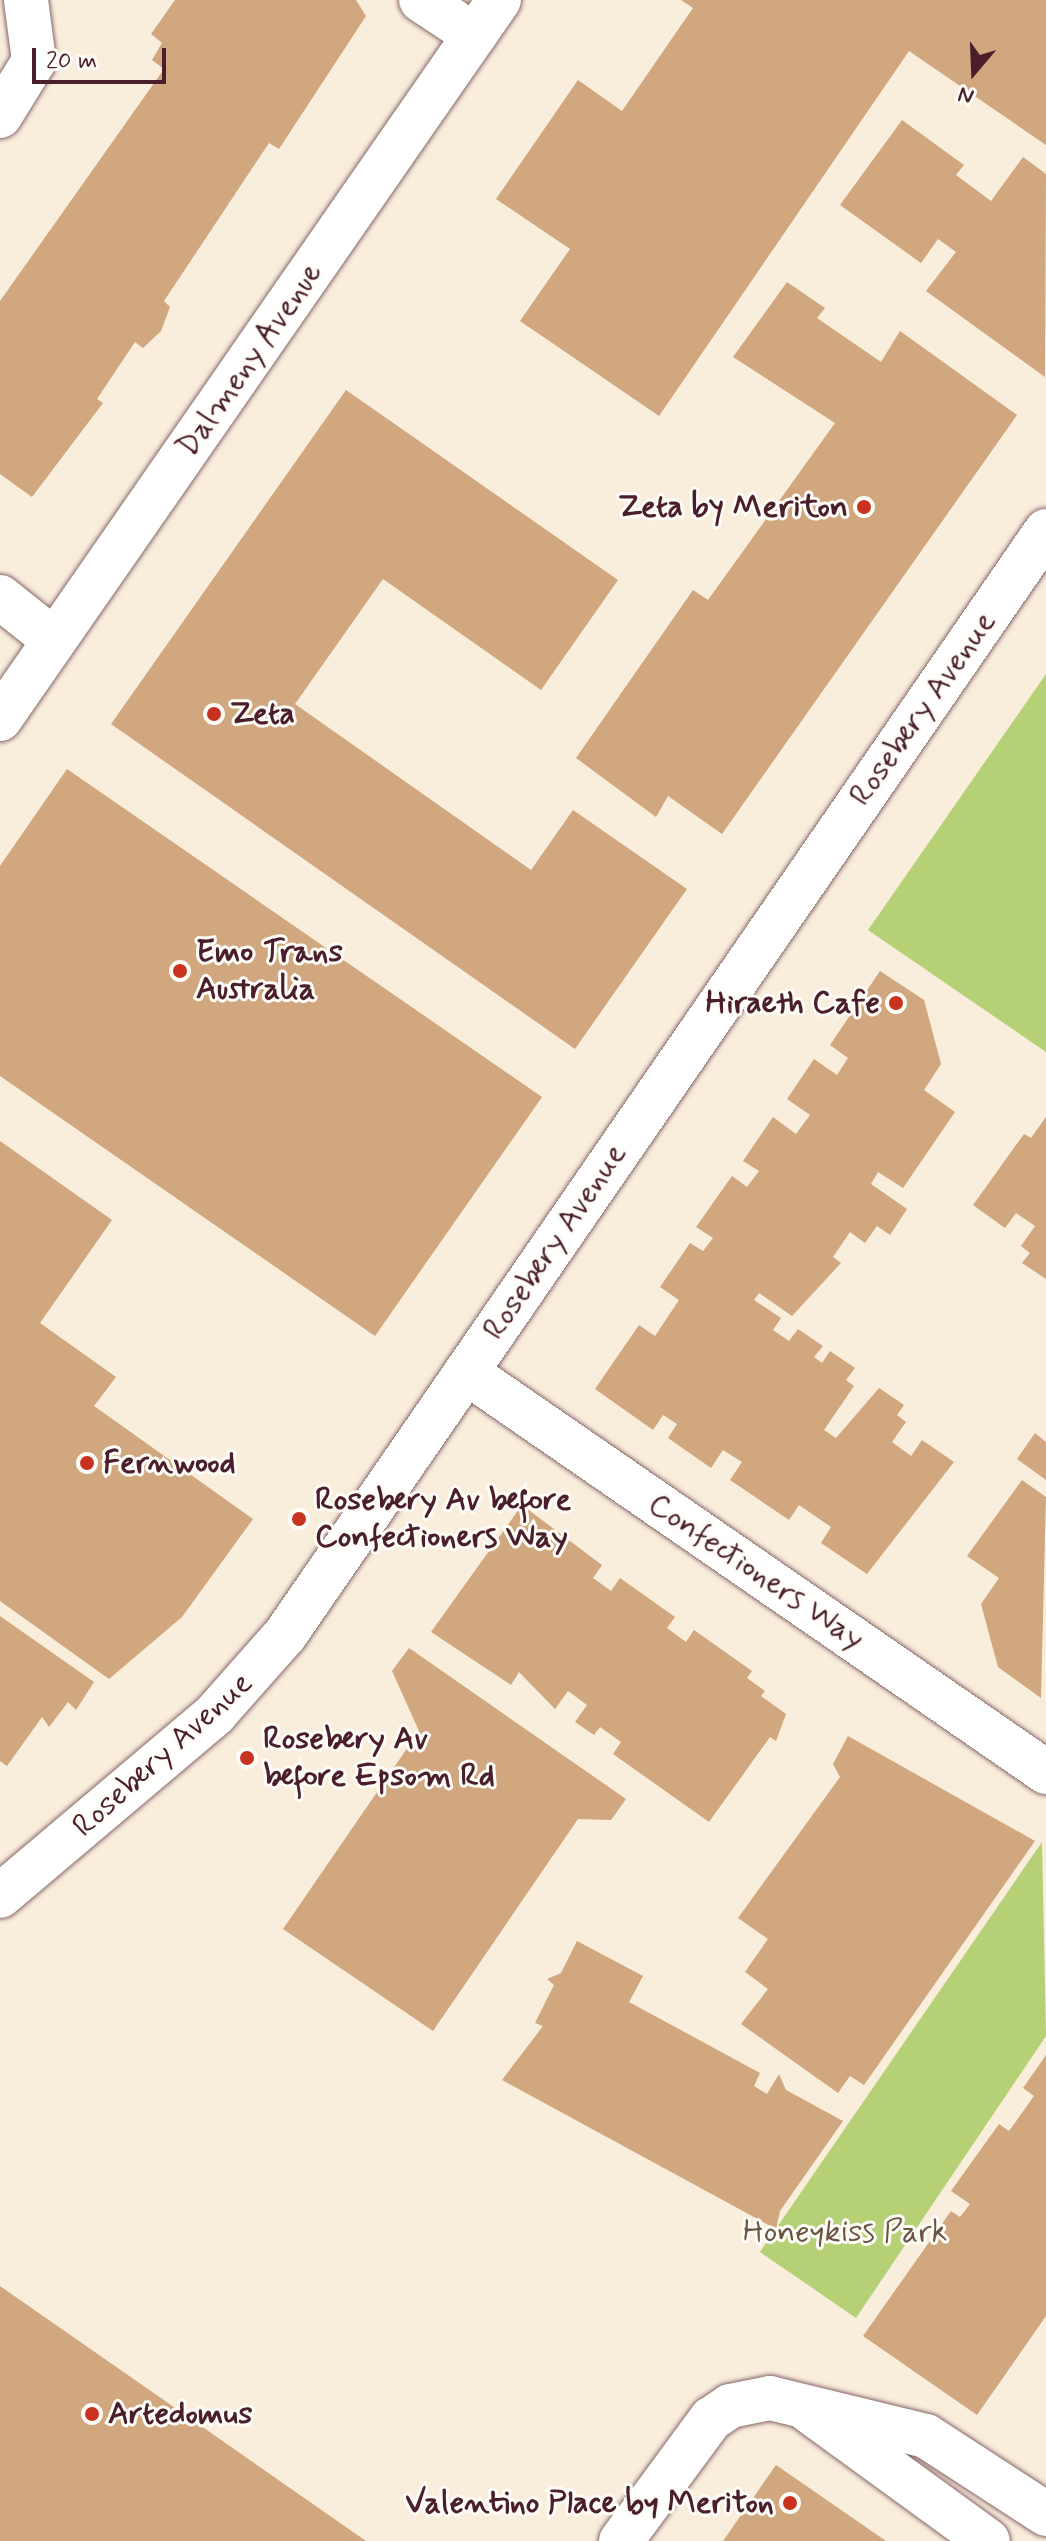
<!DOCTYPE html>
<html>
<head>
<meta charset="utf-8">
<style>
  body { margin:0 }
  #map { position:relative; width:1046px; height:2541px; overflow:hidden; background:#f9eddc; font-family:Mynerve,sans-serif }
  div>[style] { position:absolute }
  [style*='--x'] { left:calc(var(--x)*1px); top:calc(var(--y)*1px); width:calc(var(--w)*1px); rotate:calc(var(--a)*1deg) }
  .green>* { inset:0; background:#b6d076 }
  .building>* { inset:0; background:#d0a77e }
  .roads { filter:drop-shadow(0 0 2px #876769) drop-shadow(0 0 2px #876769) }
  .minor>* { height:44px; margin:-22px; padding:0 22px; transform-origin:22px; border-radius:22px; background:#fff }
  .dots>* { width:22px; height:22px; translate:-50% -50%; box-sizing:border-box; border:4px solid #fdfcf7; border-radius:50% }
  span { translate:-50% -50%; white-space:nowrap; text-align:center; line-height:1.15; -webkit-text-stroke:6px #fdfcf7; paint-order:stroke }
  .street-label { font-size:32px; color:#4a1f2b }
  .poi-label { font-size:32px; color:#4a1f2b; font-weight:700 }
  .right { translate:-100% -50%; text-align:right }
  .left { translate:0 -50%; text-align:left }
  .park-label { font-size:32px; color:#6a5442 }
  .north { position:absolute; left:934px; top:32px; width:80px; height:80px; -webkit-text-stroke:6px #fdfcf7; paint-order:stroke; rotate:199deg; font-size:22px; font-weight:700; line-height:32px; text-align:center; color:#4a1f2b }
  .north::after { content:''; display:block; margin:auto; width:28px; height:36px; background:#4a1f2b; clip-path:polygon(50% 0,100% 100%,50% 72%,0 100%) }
  .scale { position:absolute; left:32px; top:48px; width:134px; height:36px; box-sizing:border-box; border:4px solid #4a1f2b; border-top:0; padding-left:10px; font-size:24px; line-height:28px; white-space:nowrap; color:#4a1f2b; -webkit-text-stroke:6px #fdfcf7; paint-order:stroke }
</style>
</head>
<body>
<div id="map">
  <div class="green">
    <div style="clip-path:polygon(1046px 674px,1046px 1052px,868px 930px)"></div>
    <div style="clip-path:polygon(1042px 1842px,1046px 2036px,856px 2318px,760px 2252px)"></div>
  </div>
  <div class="building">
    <div style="clip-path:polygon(175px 0,356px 0,366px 16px,279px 149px,269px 143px,164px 301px,170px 307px,161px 331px,143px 348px,135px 342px,97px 399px,103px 403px,32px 497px,0 474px,0 301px,164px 69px,152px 60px,162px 43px,151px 34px)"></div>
    <div style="clip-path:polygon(681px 0,1046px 0,1046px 145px,909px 51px,659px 416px,520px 321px,570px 249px,496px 199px,578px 80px,622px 111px,693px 8px)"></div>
    <div style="clip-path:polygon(902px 120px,964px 165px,956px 175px,991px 201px,1023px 157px,1046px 174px,1045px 377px,926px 291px,956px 252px,938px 239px,921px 263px,840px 205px)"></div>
    <div style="clip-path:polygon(787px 282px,825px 308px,817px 318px,881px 362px,900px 331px,1017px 415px,722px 834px,668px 796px,656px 817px,576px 758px,693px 590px,708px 600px,835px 423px,733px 357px)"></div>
    <div style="clip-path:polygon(346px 390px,618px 580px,541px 690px,383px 579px,295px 704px,531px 870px,573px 810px,687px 889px,575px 1049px,111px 724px)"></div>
    <div style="clip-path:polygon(67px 769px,542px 1097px,375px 1336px,0 1076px,0 866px)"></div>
    <div style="clip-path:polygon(880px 971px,924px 1000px,941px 1064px,924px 1090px,955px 1112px,903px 1188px,878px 1172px,871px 1184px,907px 1209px,890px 1235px,877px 1226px,865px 1243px,850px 1232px,833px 1257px,841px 1263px,792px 1316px,759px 1293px,754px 1300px,781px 1318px,773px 1330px,789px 1341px,798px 1329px,823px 1346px,814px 1357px,822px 1363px,830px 1351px,855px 1368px,846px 1380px,854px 1386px,824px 1430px,836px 1438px,879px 1388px,904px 1405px,897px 1415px,906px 1422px,892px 1442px,911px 1456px,922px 1440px,954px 1462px,867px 1574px,821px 1543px,831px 1527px,799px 1505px,789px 1520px,730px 1480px,742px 1462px,723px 1450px,711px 1468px,668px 1438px,677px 1424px,663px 1415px,653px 1430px,595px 1389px,639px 1325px,655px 1336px,679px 1300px,660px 1287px,690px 1243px,703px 1251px,713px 1238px,696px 1227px,732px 1176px,747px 1187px,759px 1171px,743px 1161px,773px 1117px,796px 1134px,810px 1115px,787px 1099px,814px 1059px,837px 1075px,848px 1058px,830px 1045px)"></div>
    <div style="clip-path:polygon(1046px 1117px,1046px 1279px,1022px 1263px,1030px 1253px,1021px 1246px,1035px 1226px,1016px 1213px,1005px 1228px,973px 1205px,1024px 1134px,1031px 1138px)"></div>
    <div style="clip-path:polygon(0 1141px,112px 1220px,40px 1323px,116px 1377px,94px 1406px,253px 1519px,182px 1617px,109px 1679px,0 1601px)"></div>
    <div style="clip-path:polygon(1035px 1433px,1046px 1442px,1046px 1480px,1017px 1459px)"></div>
    <div style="clip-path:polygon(1022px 1480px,1046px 1497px,1041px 1698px,998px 1667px,981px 1604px,999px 1578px,967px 1556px)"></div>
    <div style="clip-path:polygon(522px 1505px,602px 1565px,593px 1578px,611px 1591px,620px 1578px,675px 1617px,667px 1628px,686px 1642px,694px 1630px,752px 1671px,747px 1678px,765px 1691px,761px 1696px,786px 1714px,776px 1741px,770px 1737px,709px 1822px,613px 1754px,621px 1742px,600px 1727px,594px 1735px,575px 1722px,587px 1705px,568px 1691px,555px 1709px,519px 1672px,511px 1685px,431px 1632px)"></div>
    <div style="clip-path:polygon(0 1616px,94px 1682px,76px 1710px,68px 1702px,49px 1727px,42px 1717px,7px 1766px,0 1761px)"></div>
    <div style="clip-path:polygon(409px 1648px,626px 1799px,611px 1820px,578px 1819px,433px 2031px,283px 1929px,419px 1731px,392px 1671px)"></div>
    <div style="clip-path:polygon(848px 1736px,1035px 1841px,864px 2085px,850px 2076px,838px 2093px,741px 2024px,768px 1989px,745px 1972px,768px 1939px,738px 1918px,840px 1777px,833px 1764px)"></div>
    <div style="clip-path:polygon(577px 1941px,643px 1976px,629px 2002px,760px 2073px,754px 2086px,767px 2094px,779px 2074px,786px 2090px,843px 2121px,780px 2211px,776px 2229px,502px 2080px,543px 2026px,535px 2023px,554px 1985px,547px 1979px,561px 1973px)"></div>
    <div style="clip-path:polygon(1046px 2055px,1046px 2316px,977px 2415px,863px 2336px,951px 2211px,960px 2217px,970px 2204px,951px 2191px,999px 2124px,1009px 2131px,1034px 2096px,1023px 2088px)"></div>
    <div style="clip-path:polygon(0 2286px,366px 2541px,0 2541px)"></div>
    <div style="clip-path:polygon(776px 2465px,886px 2541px,723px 2541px)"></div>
  </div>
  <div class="roads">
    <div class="minor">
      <div style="--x:421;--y:0;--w:64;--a:33.4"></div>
      <div style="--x:0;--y:116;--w:65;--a:-58.3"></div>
      <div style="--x:34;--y:61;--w:62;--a:-97.5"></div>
      <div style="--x:0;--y:597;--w:69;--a:38.5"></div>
      <div style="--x:0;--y:719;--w:875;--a:-55.24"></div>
      <div style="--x:466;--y:1372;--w:705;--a:34.59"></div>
      <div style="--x:0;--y:1896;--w:282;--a:-40.2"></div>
      <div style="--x:215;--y:1714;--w:106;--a:-48.5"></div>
      <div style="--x:285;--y:1635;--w:1341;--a:-55.42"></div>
      <div style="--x:809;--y:2411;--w:221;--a:36"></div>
      <div style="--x:621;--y:2541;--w:152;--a:-53.6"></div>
      <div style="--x:711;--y:2419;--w:23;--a:-34"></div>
      <div style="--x:730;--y:2406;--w:41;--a:-11.3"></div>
      <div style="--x:770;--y:2398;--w:161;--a:13.7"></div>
      <div style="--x:926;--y:2436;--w:143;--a:33"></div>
    </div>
  </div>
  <div class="dots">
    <div style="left:864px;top:507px;background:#c8321e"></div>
    <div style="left:214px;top:714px;background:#c8321e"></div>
    <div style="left:180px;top:971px;background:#c8321e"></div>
    <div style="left:896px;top:1003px;background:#c8321e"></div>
    <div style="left:87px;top:1463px;background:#c8321e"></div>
    <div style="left:299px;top:1519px;background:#c8321e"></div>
    <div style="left:247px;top:1758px;background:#c8321e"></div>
    <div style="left:92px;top:2414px;background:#c8321e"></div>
    <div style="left:790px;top:2503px;background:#c8321e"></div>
  </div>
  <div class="street-label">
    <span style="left:250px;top:360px;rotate:-55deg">Dalmeny Avenue</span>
    <span style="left:923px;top:709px;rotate:-55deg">Rosebery Avenue</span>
    <span style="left:555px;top:1242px;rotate:-56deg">Rosebery Avenue</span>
    <span style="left:756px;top:1572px;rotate:34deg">Confectioners Way</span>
    <span style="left:163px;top:1755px;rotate:-42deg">Rosebery Avenue</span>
  </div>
  <div class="poi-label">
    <span class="right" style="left:848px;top:507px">Zeta by Meriton</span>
    <span class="left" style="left:230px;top:714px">Zeta</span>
    <span class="left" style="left:196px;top:971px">Emo Trans<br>Australia</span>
    <span class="right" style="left:880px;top:1003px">Hiraeth Cafe</span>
    <span class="left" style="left:103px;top:1463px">Fernwood</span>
    <span class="left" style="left:315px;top:1519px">Rosebery Av before<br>Confectioners Way</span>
    <span class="left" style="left:263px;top:1758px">Rosebery Av<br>before Epsom Rd</span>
    <span class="left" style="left:108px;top:2414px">Artedomus</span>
    <span class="right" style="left:774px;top:2503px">Valentino Place by Meriton</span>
  </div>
  <div class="park-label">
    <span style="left:845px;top:2232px">Honeykiss Park</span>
  </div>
  <div class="north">N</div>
  <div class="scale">20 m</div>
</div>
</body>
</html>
